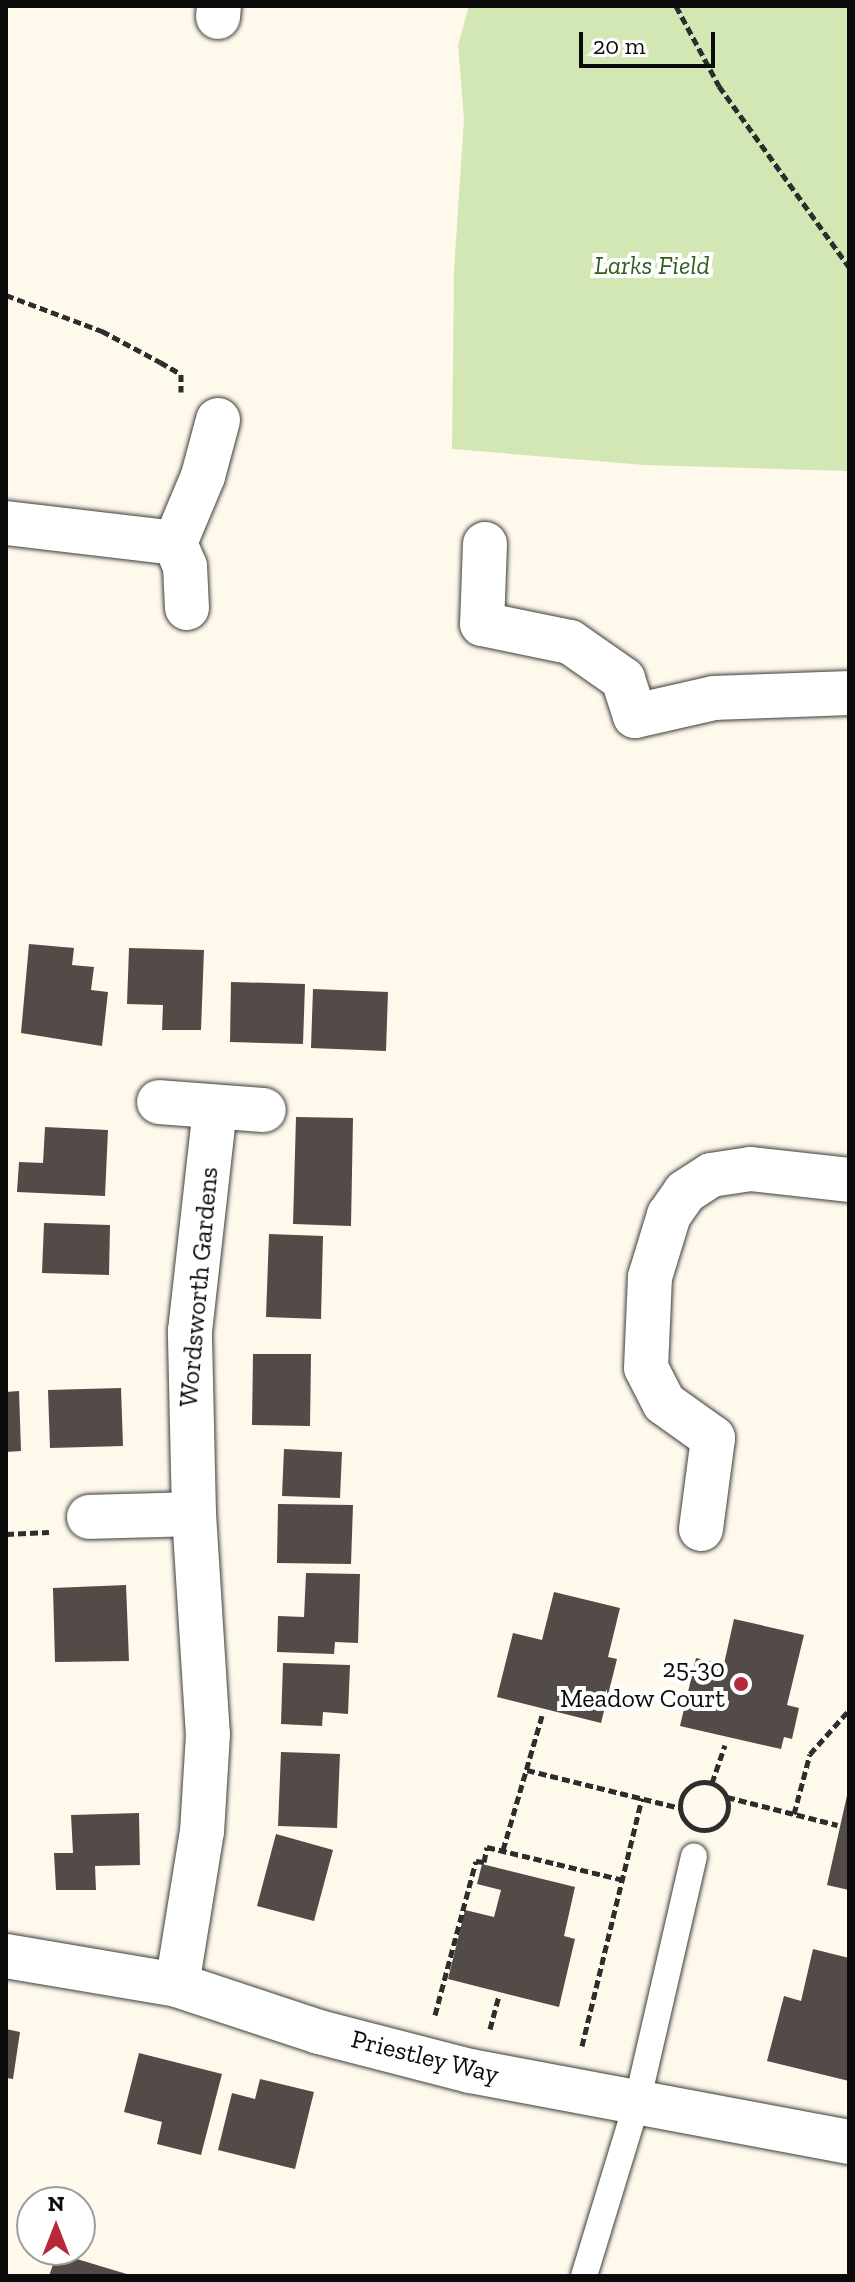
<!DOCTYPE html>
<html>
<head>
<meta charset="utf-8">
<style>
  body { margin:0 }
  #map { position:relative; width:855px; height:2282px; overflow:hidden; background:#fef9ea; font-family:"Zilla Slab",serif }
  div>[style] { position:absolute }
  [style*='--x'] { left:calc(var(--x)*1px); top:calc(var(--y)*1px); width:calc(var(--w)*1px); rotate:calc(var(--a)*1deg) }
  .green>* { inset:0; background:#d3e7b5 }
  .building>* { inset:0; background:#534b48 }
  .path>* { height:5px; margin-top:-2.5px; transform-origin:0; background:repeating-linear-gradient(90deg,#2d2d2d 0 8px,transparent 0 12px) }
  .path>.ring { margin:-2.5px; padding:0; box-sizing:content-box; background:none; border:5px solid #2d2d2d; border-radius:50% }
  .roads { filter:drop-shadow(0 0 2px #3e3e3e) drop-shadow(0 0 2px #3e3e3e) }
  .service>* { height:26px; margin:-13px; padding:0 13px; transform-origin:13px; border-radius:13px; background:#fff }
  .minor>* { height:44px; margin:-22px; padding:0 22px; transform-origin:22px; border-radius:22px; background:#fff }
  .dots>* { width:22px; height:22px; translate:-50% -50%; box-sizing:border-box; border:4px solid #fff; border-radius:50% }
  span { translate:-50% -50%; white-space:nowrap; text-align:center; line-height:1.15; -webkit-text-stroke:8px #fff; paint-order:stroke }
  .park-label { font-size:26px; color:#315f1e; font-style:italic }
  .street-label { font-size:26px; color:#0b0b0b }
  .poi-label { font-size:26px; color:#0b0b0b }
  .right { translate:-100% -50%; text-align:right }
  .frame { position:absolute; inset:0; border:8px solid #0b0b0b; pointer-events:none }
  .north { position:absolute; left:16px; top:2186px; width:80px; height:80px; box-sizing:border-box; background:#fff; border:2px solid #9d9d9d; border-radius:50%; rotate:0deg; font-size:22px; font-weight:700; line-height:32px; text-align:center; color:#0b0b0b }
  .north::after { content:''; display:block; margin:auto; width:28px; height:36px; background:#b5293a; clip-path:polygon(50% 0,100% 100%,50% 72%,0 100%) }
  .scale { position:absolute; left:579px; top:32px; width:136px; height:36px; box-sizing:border-box; border:4px solid #0b0b0b; border-top:0; padding-left:10px; font-size:24px; line-height:28px; white-space:nowrap; color:#0b0b0b; -webkit-text-stroke:6px #fff; paint-order:stroke }
</style>
</head>
<body>
<div id="map">
  <div class="green">
    <div style="clip-path:polygon(469px 6px,849px 6px,849px 471px,645px 465px,452px 449px,454px 270px,464px 119px,458px 45px)"></div>
  </div>
  <div class="building">
    <div style="clip-path:polygon(29px 944px,74px 948px,72px 965px,94px 967px,91px 990px,108px 992px,102px 1046px,21px 1033px)"></div>
    <div style="clip-path:polygon(129px 948px,204px 950px,201px 1030px,162px 1030px,163px 1005px,127px 1004px)"></div>
    <div style="clip-path:polygon(231px 982px,305px 984px,303px 1044px,230px 1042px)"></div>
    <div style="clip-path:polygon(313px 989px,388px 992px,386px 1051px,311px 1048px)"></div>
    <div style="clip-path:polygon(296px 1117px,353px 1118px,351px 1226px,293px 1224px)"></div>
    <div style="clip-path:polygon(45px 1127px,108px 1130px,105px 1196px,17px 1192px,19px 1162px,43px 1163px)"></div>
    <div style="clip-path:polygon(44px 1223px,110px 1225px,109px 1275px,42px 1273px)"></div>
    <div style="clip-path:polygon(269px 1234px,323px 1236px,321px 1319px,266px 1317px)"></div>
    <div style="clip-path:polygon(253px 1354px,311px 1354px,310px 1426px,252px 1425px)"></div>
    <div style="clip-path:polygon(121px 1388px,123px 1446px,50px 1448px,48px 1390px)"></div>
    <div style="clip-path:polygon(19px 1391px,21px 1451px,6px 1452px,6px 1392px)"></div>
    <div style="clip-path:polygon(284px 1449px,342px 1452px,340px 1498px,282px 1496px)"></div>
    <div style="clip-path:polygon(278px 1504px,353px 1505px,351px 1564px,277px 1563px)"></div>
    <div style="clip-path:polygon(306px 1573px,360px 1574px,358px 1643px,335px 1642px,334px 1654px,277px 1652px,278px 1616px,304px 1617px)"></div>
    <div style="clip-path:polygon(126px 1585px,129px 1661px,55px 1662px,53px 1588px)"></div>
    <div style="clip-path:polygon(554px 1592px,620px 1608px,608px 1657px,617px 1659px,601px 1723px,497px 1697px,513px 1633px,542px 1640px)"></div>
    <div style="clip-path:polygon(734px 1619px,804px 1635px,787px 1705px,799px 1708px,792px 1739px,784px 1737px,781px 1749px,680px 1726px,696px 1658px,724px 1664px)"></div>
    <div style="clip-path:polygon(283px 1663px,350px 1665px,348px 1714px,323px 1712px,322px 1726px,281px 1724px)"></div>
    <div style="clip-path:polygon(281px 1752px,340px 1754px,337px 1828px,278px 1826px)"></div>
    <div style="clip-path:polygon(848px 1791px,849px 1791px,849px 1890px,827px 1885px)"></div>
    <div style="clip-path:polygon(139px 1813px,140px 1865px,95px 1866px,96px 1890px,56px 1890px,54px 1853px,73px 1853px,71px 1815px)"></div>
    <div style="clip-path:polygon(276px 1834px,333px 1850px,314px 1921px,257px 1906px)"></div>
    <div style="clip-path:polygon(482px 1864px,575px 1887px,564px 1936px,575px 1939px,559px 2007px,448px 1979px,465px 1910px,494px 1917px,501px 1890px,477px 1884px)"></div>
    <div style="clip-path:polygon(813px 1949px,849px 1958px,849px 2081px,767px 2061px,784px 1996px,801px 2001px)"></div>
    <div style="clip-path:polygon(6px 2029px,20px 2032px,13px 2079px,6px 2078px)"></div>
    <div style="clip-path:polygon(139px 2053px,222px 2074px,201px 2155px,157px 2144px,162px 2122px,124px 2112px)"></div>
    <div style="clip-path:polygon(260px 2079px,314px 2092px,295px 2169px,218px 2150px,232px 2093px,255px 2099px)"></div>
    <div style="clip-path:polygon(57px 2253px,130px 2275px,130px 2276px,49px 2276px)"></div>
  </div>
  <div class="path">
    <div style="--x:676;--y:6;--w:91;--a:61.7"></div>
    <div style="--x:719;--y:86;--w:223;--a:54.3"></div>
    <div style="--x:6;--y:295;--w:103;--a:20.6"></div>
    <div style="--x:102;--y:331;--w:66;--a:28.1"></div>
    <div style="--x:160;--y:362;--w:24;--a:30"></div>
    <div style="--x:181;--y:374;--w:18;--a:90"></div>
    <div style="--x:6;--y:1534;--w:43;--a:-2.7"></div>
    <div style="--x:527;--y:1770;--w:158;--a:13.9"></div>
    <div class="ring" style="left:680px;top:1782px;width:43px;height:43px"></div>
    <div style="--x:712;--y:1783;--w:40;--a:-71.1"></div>
    <div style="--x:727;--y:1797;--w:114;--a:14.2"></div>
    <div style="--x:794;--y:1814;--w:62;--a:-75.1"></div>
    <div style="--x:810;--y:1754;--w:59;--a:-48.4"></div>
    <div style="--x:503;--y:1850;--w:140;--a:-73.8"></div>
    <div style="--x:435;--y:2015;--w:159;--a:-75.1"></div>
    <div style="--x:476;--y:1861;--w:8;--a:7"></div>
    <div style="--x:484;--y:1862;--w:15;--a:-79"></div>
    <div style="--x:487;--y:1847;--w:140;--a:13.6"></div>
    <div style="--x:490;--y:2029;--w:35;--a:-75"></div>
    <div style="--x:582;--y:2046;--w:255;--a:-76.4"></div>
  </div>
  <div class="roads">
    <div class="service">
      <div style="--x:584;--y:2276;--w:181;--a:-73"></div>
      <div style="--x:637;--y:2103;--w:253;--a:-77"></div>
    </div>
    <div class="minor">
      <div style="--x:218;--y:17;--w:11;--a:-85"></div>
      <div style="--x:6;--y:523;--w:170;--a:6.7"></div>
      <div style="--x:175;--y:543;--w:25;--a:67"></div>
      <div style="--x:185;--y:566;--w:42;--a:87.3"></div>
      <div style="--x:175;--y:543;--w:73;--a:-67.3"></div>
      <div style="--x:203;--y:476;--w:58;--a:-75"></div>
      <div style="--x:485;--y:544;--w:80;--a:92.1"></div>
      <div style="--x:482;--y:624;--w:90;--a:11.6"></div>
      <div style="--x:570;--y:642;--w:65;--a:34.9"></div>
      <div style="--x:623;--y:679;--w:39;--a:72"></div>
      <div style="--x:635;--y:716;--w:81;--a:-12.8"></div>
      <div style="--x:714;--y:698;--w:135;--a:-2.1"></div>
      <div style="--x:159;--y:1102;--w:105;--a:4.4"></div>
      <div style="--x:194;--y:1514;--w:183;--a:-91.3"></div>
      <div style="--x:190;--y:1331;--w:225;--a:-83.6"></div>
      <div style="--x:89;--y:1517;--w:105;--a:-1.6"></div>
      <div style="--x:194;--y:1514;--w:220;--a:86.4"></div>
      <div style="--x:208;--y:1734;--w:97;--a:93.5"></div>
      <div style="--x:202;--y:1831;--w:156;--a:99.2"></div>
      <div style="--x:701;--y:1529;--w:92;--a:-82.5"></div>
      <div style="--x:713;--y:1438;--w:60;--a:-144.5"></div>
      <div style="--x:664;--y:1403;--w:39;--a:-117"></div>
      <div style="--x:646;--y:1368;--w:91;--a:-87.5"></div>
      <div style="--x:650;--y:1277;--w:65;--a:-73"></div>
      <div style="--x:669;--y:1215;--w:28;--a:-55"></div>
      <div style="--x:685;--y:1192;--w:31;--a:-33"></div>
      <div style="--x:711;--y:1175;--w:40;--a:-8.5"></div>
      <div style="--x:751;--y:1169;--w:99;--a:6.4"></div>
      <div style="--x:6;--y:1956;--w:173;--a:9.6"></div>
      <div style="--x:177;--y:1985;--w:150;--a:18.3"></div>
      <div style="--x:319;--y:2032;--w:156;--a:14.5"></div>
      <div style="--x:470;--y:2071;--w:386;--a:10.6"></div>
    </div>
  </div>
  <div class="dots">
    <div style="left:741px;top:1684px;background:#b5293a"></div>
  </div>
  <div class="park-label">
    <span style="left:652px;top:266px">Larks Field</span>
  </div>
  <div class="street-label">
    <span style="left:199px;top:1287px;rotate:-85deg">Wordsworth Gardens</span>
    <span style="left:425px;top:2057px;rotate:14deg">Priestley Way</span>
  </div>
  <div class="poi-label">
    <span class="right" style="left:725px;top:1684px">25-30<br>Meadow Court</span>
  </div>
  <div class="frame"></div>
  <div class="north">N</div>
  <div class="scale">20 m</div>
</div>
</body>
</html>
